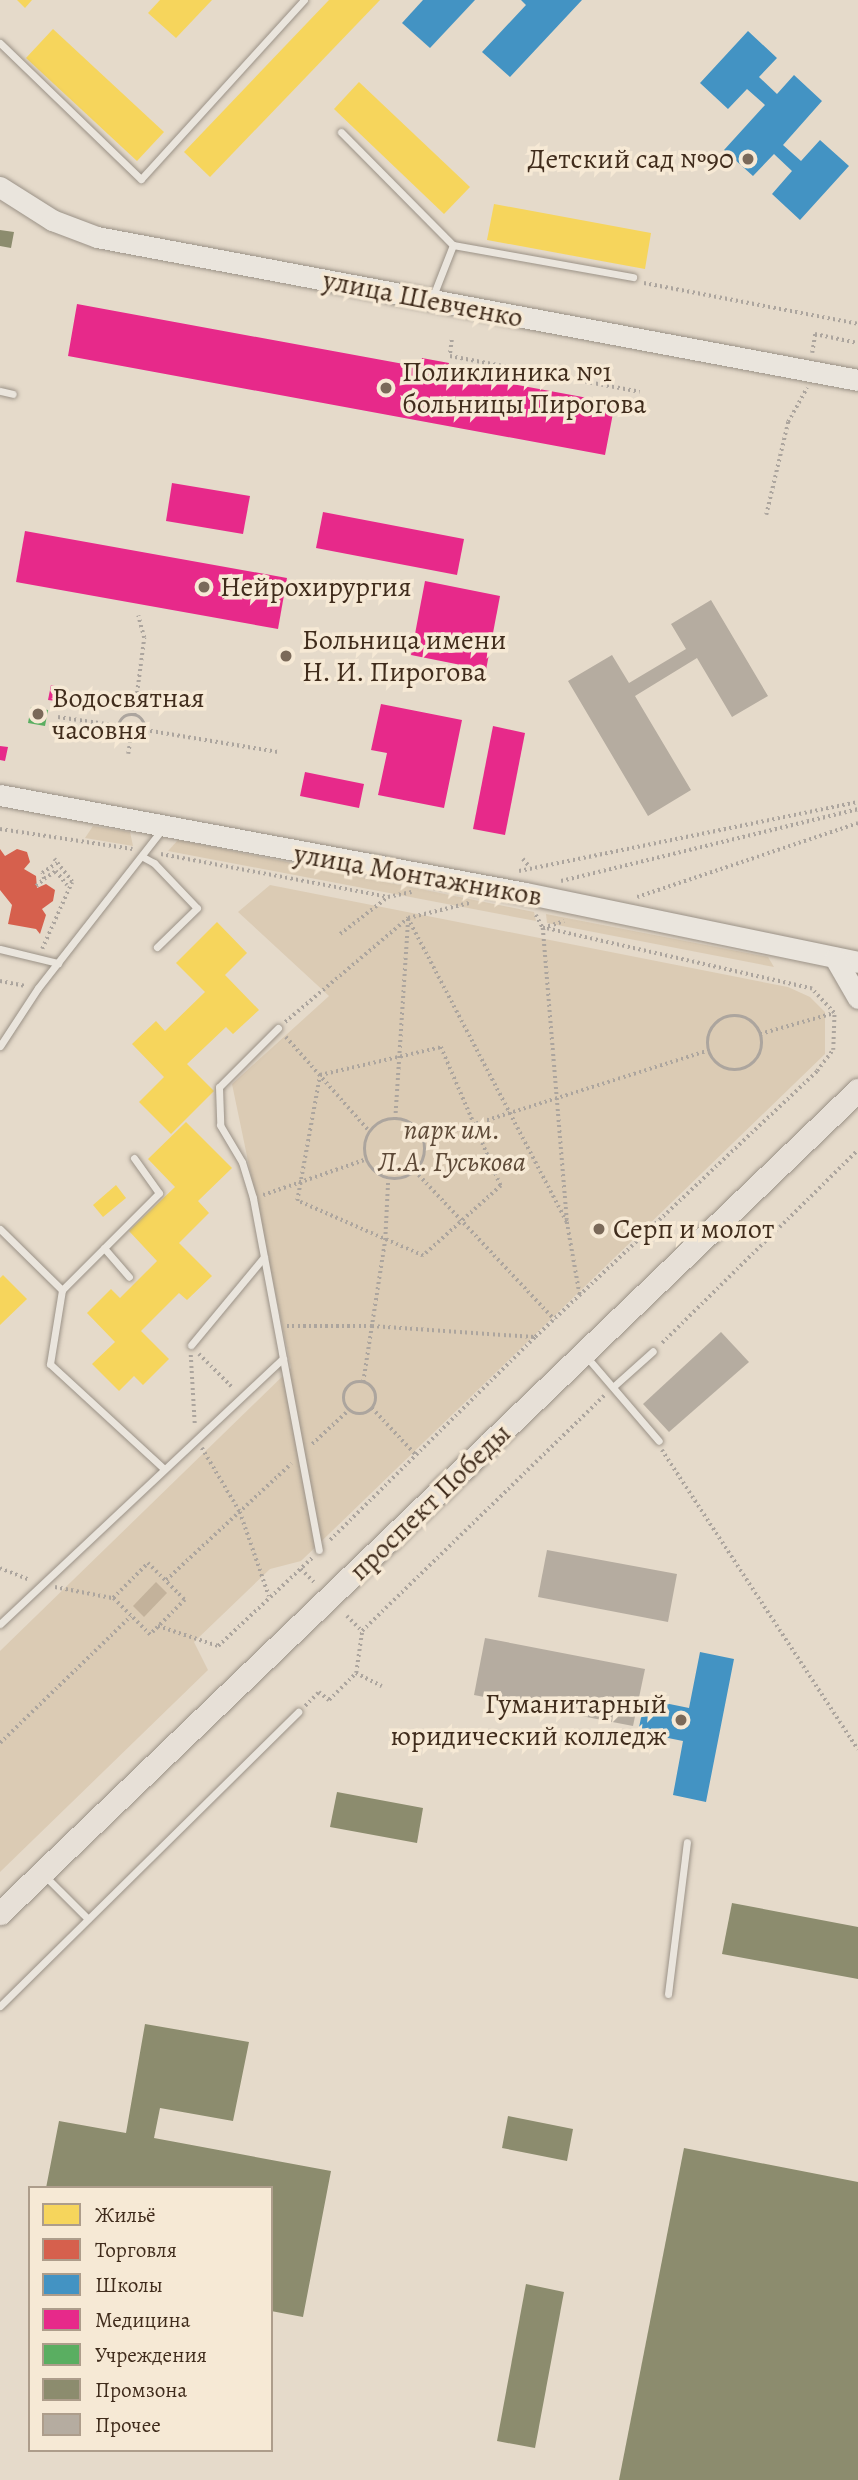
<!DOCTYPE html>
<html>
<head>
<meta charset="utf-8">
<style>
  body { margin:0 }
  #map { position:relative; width:858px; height:2480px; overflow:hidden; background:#e5daca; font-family:Alegreya,serif }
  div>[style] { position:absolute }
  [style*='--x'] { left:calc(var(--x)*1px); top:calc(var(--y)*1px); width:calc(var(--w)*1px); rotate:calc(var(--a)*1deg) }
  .green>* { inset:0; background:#dbcbb4 }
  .water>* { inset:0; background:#c3b29b }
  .homes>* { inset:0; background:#f6d55c }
  .shops>* { inset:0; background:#d6604d }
  .schools>* { inset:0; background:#4393c3 }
  .health>* { inset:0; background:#e7298a }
  .public>* { inset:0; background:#5aae61 }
  .industry>* { inset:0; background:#8c8c6e }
  .building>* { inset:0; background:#b5aca0 }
  .path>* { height:3.5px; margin-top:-1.75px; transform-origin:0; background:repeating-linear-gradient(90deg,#aca59e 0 2px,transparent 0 5.5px) }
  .path>.ring { margin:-1.75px; padding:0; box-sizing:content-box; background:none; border:3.5px solid #aca59e; border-radius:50% }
  .roads { filter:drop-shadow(0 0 2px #9b9287) drop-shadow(0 0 2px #9b9287) }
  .service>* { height:7px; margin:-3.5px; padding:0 3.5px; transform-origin:3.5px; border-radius:3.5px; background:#eae5dd }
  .secondary>* { height:21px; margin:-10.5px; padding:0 10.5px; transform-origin:10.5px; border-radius:10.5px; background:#eae5dd }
  .primary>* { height:23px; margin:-11.5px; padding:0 11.5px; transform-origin:11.5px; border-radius:11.5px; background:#e7e0d7 }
  .dots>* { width:19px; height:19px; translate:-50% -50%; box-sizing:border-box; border:4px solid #f6e9d5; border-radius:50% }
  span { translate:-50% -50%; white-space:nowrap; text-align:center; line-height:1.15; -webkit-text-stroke:7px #f6e9d5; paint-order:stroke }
  .poi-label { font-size:28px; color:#402c1c }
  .right { translate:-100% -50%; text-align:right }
  .left { translate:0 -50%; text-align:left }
  .street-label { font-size:28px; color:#402c1c }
  .park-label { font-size:28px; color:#5d4937; font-style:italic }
  .legend { position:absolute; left:28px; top:2186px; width:245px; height:266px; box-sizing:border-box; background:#f6e9d5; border:2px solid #ad9d8b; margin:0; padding:9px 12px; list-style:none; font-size:21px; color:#402c1c }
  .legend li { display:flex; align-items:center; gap:14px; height:35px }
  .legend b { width:35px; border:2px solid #ad9d8b }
</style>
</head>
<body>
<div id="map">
  <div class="green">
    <div style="clip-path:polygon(93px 826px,130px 832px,133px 846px,85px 838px)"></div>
    <div style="clip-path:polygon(178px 840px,534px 912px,536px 921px,168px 851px)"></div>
    <div style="clip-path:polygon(270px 885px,788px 987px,810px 997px,825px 1012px,825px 1054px,301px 1561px,270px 1569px,194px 1642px,208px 1670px,0 1872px,0 1651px,291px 1368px,232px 1084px,329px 996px,238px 912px)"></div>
    <div style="clip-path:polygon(546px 914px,768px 957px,774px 967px,547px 923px)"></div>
  </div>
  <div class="water">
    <div style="clip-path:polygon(156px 1582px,167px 1593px,144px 1617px,133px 1606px)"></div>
  </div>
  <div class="homes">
    <div style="clip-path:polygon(17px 0,32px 0,25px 8px)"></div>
    <div style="clip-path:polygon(160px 0,212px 0,176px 38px,148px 13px)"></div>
    <div style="clip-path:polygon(329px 0,380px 0,210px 177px,184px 152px)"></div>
    <div style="clip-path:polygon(53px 29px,164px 132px,137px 161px,26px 58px)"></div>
    <div style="clip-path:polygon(359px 82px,470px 187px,444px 214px,334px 109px)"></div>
    <div style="clip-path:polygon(494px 204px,651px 233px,645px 269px,487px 240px)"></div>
    <div style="clip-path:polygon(217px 922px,247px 953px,225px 975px,259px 1010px,233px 1034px,226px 1027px,187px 1064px,214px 1091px,171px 1134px,139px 1102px,164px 1077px,132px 1044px,156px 1021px,165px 1031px,205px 992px,176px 963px)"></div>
    <div style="clip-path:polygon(186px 1122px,232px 1168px,198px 1201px,209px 1213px,179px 1243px,212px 1276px,187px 1300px,179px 1293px,141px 1331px,169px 1359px,143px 1385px,134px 1376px,119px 1391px,92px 1364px,115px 1342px,87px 1313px,111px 1289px,120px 1298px,157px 1261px,129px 1231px,175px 1187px,148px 1159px)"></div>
    <div style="clip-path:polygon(116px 1185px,126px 1198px,103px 1217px,93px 1205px)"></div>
    <div style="clip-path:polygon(3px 1275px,27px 1299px,0 1325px,0 1278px)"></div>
  </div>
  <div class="shops">
    <div style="clip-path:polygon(0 849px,5px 856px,17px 849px,27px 852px,30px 862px,24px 869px,36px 876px,37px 888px,46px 884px,55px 890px,53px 901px,42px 909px,46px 915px,40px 934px,36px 929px,8px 924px,12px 905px,0 890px)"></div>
  </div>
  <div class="schools">
    <div style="clip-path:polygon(423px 0,475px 0,430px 48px,402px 23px)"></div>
    <div style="clip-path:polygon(521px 0,582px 0,510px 77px,482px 52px,526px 5px)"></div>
    <div style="clip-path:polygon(748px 31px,777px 58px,759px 77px,777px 94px,794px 75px,822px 101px,783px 145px,801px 161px,820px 140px,849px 166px,800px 220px,772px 194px,792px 171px,774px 154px,753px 176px,724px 150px,765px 105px,747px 89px,728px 109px,700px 83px)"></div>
    <div style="clip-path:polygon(700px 1652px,734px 1659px,706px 1802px,673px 1795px,683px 1741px,638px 1732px,645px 1699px,689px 1708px)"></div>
  </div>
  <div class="health">
    <div style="clip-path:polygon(77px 304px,420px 367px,422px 358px,449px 363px,448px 372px,615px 403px,605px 455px,68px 356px)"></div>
    <div style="clip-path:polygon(172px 483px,250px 496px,243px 534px,166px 521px)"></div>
    <div style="clip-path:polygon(323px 512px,464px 539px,457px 575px,316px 548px)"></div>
    <div style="clip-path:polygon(25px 531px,287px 578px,278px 629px,16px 582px)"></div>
    <div style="clip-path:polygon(425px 581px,500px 596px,486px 670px,411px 655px)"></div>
    <div style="clip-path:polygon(51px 685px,59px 687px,56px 701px,48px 700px)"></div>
    <div style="clip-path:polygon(381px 704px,462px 720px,444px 808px,378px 795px,387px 753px,371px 750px)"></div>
    <div style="clip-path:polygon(493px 726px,525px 733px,505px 835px,473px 829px)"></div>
    <div style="clip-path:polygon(0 746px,8px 747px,5px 761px,0 760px)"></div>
    <div style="clip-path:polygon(305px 772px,364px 784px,359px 808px,300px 796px)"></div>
  </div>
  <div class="public">
    <div style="clip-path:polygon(31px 707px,48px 710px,45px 726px,28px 723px)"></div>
  </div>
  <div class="industry">
    <div style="clip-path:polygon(0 230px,14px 232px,11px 248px,0 246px)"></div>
    <div style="clip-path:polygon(337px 1792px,423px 1808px,417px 1843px,330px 1827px)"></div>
    <div style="clip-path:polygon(732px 1903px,858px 1927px,858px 1979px,722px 1954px)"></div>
    <div style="clip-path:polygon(145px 2024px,249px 2042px,233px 2121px,160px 2108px,154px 2138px,331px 2171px,303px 2317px,271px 2311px,271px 2188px,46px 2188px,59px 2121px,126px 2133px)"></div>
    <div style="clip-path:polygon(508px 2116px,573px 2129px,567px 2161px,502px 2148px)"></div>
    <div style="clip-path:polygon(684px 2148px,858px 2182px,858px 2480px,619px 2480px)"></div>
    <div style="clip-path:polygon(526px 2284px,564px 2292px,535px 2448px,497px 2441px)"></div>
  </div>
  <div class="building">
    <div style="clip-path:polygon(711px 600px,768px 696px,732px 717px,697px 658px,635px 696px,691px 790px,648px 816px,568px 681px,612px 655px,629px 683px,686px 649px,671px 624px)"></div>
    <div style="clip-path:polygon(721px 1332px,749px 1362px,669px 1432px,643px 1404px)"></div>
    <div style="clip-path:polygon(547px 1550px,677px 1574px,668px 1622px,538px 1597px)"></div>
    <div style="clip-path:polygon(485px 1638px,645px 1669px,633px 1726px,474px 1695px)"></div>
  </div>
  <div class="path">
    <div style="--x:644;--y:283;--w:218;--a:10.8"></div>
    <div style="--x:452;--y:340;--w:16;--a:97"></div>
    <div style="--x:450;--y:356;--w:193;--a:10.7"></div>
    <div style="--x:812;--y:353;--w:19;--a:-81"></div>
    <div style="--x:815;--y:334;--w:44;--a:11.8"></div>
    <div style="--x:766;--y:515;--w:96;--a:-76.7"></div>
    <div style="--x:788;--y:422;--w:39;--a:-61"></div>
    <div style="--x:134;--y:715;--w:78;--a:-82.6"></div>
    <div style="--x:144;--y:638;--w:23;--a:-105"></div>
    <div class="ring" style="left:119px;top:715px;width:22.5px;height:22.5px"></div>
    <div style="--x:58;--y:717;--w:62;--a:8.4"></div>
    <div style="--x:145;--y:730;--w:135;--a:9.4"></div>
    <div style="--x:128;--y:754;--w:13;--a:-81"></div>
    <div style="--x:0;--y:829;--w:134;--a:8.6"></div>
    <div style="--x:161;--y:854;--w:231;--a:10.7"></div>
    <div style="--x:388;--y:897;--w:24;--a:-12"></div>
    <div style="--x:523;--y:859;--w:11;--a:49"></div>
    <div style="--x:519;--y:871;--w:346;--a:-11.5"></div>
    <div style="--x:44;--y:879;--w:14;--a:-34"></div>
    <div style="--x:56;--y:871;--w:18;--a:52"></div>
    <div style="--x:561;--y:881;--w:306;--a:-13.6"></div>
    <div style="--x:36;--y:886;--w:11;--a:-41"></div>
    <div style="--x:44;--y:879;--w:6;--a:-108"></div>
    <div style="--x:42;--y:873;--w:18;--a:-34"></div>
    <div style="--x:637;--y:897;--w:233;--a:-18.5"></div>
    <div style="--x:536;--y:915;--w:15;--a:62"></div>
    <div style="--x:543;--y:928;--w:293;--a:85.3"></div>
    <div style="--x:408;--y:918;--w:343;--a:62.4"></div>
    <div style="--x:567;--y:1222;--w:75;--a:80"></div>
    <div style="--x:340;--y:934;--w:61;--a:-37.6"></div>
    <div style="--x:42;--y:949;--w:73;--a:-65.9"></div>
    <div style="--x:72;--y:882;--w:29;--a:-128"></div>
    <div style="--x:0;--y:981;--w:26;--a:11"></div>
    <div class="ring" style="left:708px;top:1016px;width:50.5px;height:50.5px"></div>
    <div style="--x:285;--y:1022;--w:161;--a:-40.2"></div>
    <div style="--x:408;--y:918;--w:63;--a:-13.8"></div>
    <div style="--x:760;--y:1034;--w:77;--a:-15.8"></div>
    <div style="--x:286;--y:1037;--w:127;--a:48.5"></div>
    <div style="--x:441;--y:1047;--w:151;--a:66.7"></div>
    <div style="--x:501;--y:1186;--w:105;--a:138.1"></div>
    <div style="--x:423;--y:1256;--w:137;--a:-156.4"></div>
    <div style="--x:297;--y:1201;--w:128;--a:-79.7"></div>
    <div style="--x:320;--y:1075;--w:124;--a:-13"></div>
    <div style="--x:395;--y:1119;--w:201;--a:-86.3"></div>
    <div class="ring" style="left:365px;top:1119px;width:56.5px;height:56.5px"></div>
    <div style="--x:424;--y:1140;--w:299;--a:-17.5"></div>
    <div style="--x:415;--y:1171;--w:204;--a:46.8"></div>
    <div style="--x:263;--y:1195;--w:110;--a:-19.1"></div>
    <div style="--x:287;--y:1326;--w:85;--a:0"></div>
    <div style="--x:372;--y:1326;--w:163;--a:3.9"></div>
    <div style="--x:535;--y:1337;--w:388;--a:-43.3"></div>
    <div style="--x:817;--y:1071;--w:26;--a:-53"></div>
    <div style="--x:833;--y:1050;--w:37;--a:-88"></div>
    <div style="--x:834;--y:1013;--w:33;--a:-133"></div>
    <div style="--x:812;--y:989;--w:276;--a:-167.2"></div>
    <div style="--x:543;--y:928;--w:22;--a:-18"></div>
    <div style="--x:662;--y:1343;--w:275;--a:-44.6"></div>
    <div style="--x:199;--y:1354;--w:48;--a:45"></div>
    <div style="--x:191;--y:1355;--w:70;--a:86.7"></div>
    <div class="ring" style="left:344px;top:1382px;width:28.5px;height:28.5px"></div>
    <div style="--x:363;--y:1382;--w:144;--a:-81.2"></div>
    <div style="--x:385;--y:1240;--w:62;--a:-87.2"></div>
    <div style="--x:372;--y:1408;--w:63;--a:46.9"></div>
    <div style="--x:312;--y:1444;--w:50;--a:-42.6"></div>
    <div style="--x:202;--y:1448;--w:74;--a:59.3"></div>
    <div style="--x:240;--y:1512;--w:89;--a:71"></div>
    <div style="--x:662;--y:1450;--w:358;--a:56.8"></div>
    <div style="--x:330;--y:1540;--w:289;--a:-44.7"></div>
    <div style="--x:148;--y:1563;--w:52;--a:45"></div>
    <div style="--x:185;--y:1600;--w:49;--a:135"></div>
    <div style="--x:150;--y:1635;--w:52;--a:-135"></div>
    <div style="--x:113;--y:1598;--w:49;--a:-45"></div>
    <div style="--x:0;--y:1568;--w:32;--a:22"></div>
    <div style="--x:301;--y:1569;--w:20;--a:45"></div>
    <div style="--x:166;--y:1580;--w:171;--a:-42.9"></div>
    <div style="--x:55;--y:1587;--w:58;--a:10.9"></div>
    <div style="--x:347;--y:1616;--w:21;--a:45"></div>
    <div style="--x:158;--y:1626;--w:63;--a:18.4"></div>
    <div style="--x:218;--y:1646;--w:129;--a:-43.1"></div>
    <div style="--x:356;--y:1673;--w:29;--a:27"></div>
    <div style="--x:305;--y:1706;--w:20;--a:-45"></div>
    <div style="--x:319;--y:1692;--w:13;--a:39"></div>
    <div style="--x:329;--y:1700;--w:38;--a:-45"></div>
    <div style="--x:356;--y:1673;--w:42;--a:-81.9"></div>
    <div style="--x:362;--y:1631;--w:340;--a:-44.2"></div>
    <div style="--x:0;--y:1743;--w:182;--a:-44.1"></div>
  </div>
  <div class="roads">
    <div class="service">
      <div style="--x:0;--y:43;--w:196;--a:44"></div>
      <div style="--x:141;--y:179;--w:242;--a:-47.7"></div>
      <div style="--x:341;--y:132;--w:159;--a:45.3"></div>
      <div style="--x:453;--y:245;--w:183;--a:10.1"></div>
      <div style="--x:433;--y:296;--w:55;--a:-68.6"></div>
      <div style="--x:0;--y:391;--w:13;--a:13"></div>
      <div style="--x:143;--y:857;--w:13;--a:29"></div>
      <div style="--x:154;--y:863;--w:62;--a:46.3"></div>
      <div style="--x:197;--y:908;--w:56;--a:135.7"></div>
      <div style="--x:0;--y:949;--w:60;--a:13.6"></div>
      <div style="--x:278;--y:1028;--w:83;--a:135"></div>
      <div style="--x:219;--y:1087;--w:38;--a:88"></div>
      <div style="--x:220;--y:1125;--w:43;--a:59.3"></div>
      <div style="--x:242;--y:1162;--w:38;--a:73"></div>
      <div style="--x:253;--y:1198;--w:358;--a:79.4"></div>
      <div style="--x:0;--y:1046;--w:69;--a:-56.8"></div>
      <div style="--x:38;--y:988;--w:203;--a:-52"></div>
      <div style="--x:134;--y:1158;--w:43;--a:54.5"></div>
      <div style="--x:159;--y:1193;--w:137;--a:135"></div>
      <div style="--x:62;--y:1290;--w:75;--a:99.2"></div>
      <div style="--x:50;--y:1364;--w:154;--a:42.6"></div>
      <div style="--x:0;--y:1229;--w:87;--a:44.5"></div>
      <div style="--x:104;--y:1248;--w:38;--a:49"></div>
      <div style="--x:191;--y:1345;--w:114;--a:-50.3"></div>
      <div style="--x:585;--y:1355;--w:113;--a:49.3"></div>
      <div style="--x:614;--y:1386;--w:52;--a:-41.9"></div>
      <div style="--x:0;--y:1624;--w:388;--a:-43.2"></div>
      <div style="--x:44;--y:1875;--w:62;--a:45"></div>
      <div style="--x:668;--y:1994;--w:153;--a:-82.9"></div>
      <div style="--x:0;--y:2006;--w:419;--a:-44.6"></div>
    </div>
    <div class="secondary">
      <div style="--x:0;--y:187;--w:62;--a:32.4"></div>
      <div style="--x:52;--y:220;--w:48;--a:20.7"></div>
      <div style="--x:97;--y:237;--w:774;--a:10.64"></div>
      <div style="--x:0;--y:795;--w:534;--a:10.57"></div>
      <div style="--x:525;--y:893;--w:340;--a:11.7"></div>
      <div style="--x:835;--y:958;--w:46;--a:60.1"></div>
    </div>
    <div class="primary">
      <div style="--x:0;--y:1913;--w:1189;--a:-43.81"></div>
    </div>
  </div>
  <div class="dots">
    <div style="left:748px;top:159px;background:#7a6959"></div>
    <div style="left:386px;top:388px;background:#7a6959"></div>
    <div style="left:204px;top:587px;background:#7a6959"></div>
    <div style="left:286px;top:656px;background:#7a6959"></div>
    <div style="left:38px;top:714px;background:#7a6959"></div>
    <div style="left:599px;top:1229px;background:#7a6959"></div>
    <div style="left:681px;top:1720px;background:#7a6959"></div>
  </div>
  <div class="poi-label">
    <span class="right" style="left:734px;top:159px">Детский сад №90</span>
    <span class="left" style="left:402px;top:388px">Поликлиника №1<br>больницы Пирогова</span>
    <span class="left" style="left:220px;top:587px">Нейрохирургия</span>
    <span class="left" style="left:302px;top:656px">Больница имени<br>Н. И. Пирогова</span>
    <span class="left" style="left:52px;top:714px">Водосвятная<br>часовня</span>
    <span class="left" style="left:613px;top:1229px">Серп и молот</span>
    <span class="right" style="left:667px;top:1720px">Гуманитарный<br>юридический колледж</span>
  </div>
  <div class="street-label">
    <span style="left:423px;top:299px;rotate:11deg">улица Шевченко</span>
    <span style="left:418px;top:875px;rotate:10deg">улица Монтажников</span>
    <span style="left:430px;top:1502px;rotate:-44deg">проспект Победы</span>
  </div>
  <div class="park-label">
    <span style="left:452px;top:1146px">парк им.<br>Л.А. Гуськова</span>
  </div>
  <ul class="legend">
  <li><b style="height:19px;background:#f6d55c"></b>Жильё</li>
  <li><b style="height:19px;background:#d6604d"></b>Торговля</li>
  <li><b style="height:19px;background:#4393c3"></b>Школы</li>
  <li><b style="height:19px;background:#e7298a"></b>Медицина</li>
  <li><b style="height:19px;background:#5aae61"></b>Учреждения</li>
  <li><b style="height:19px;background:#8c8c6e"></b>Промзона</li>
  <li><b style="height:19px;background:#b5aca0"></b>Прочее</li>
  </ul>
</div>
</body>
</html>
